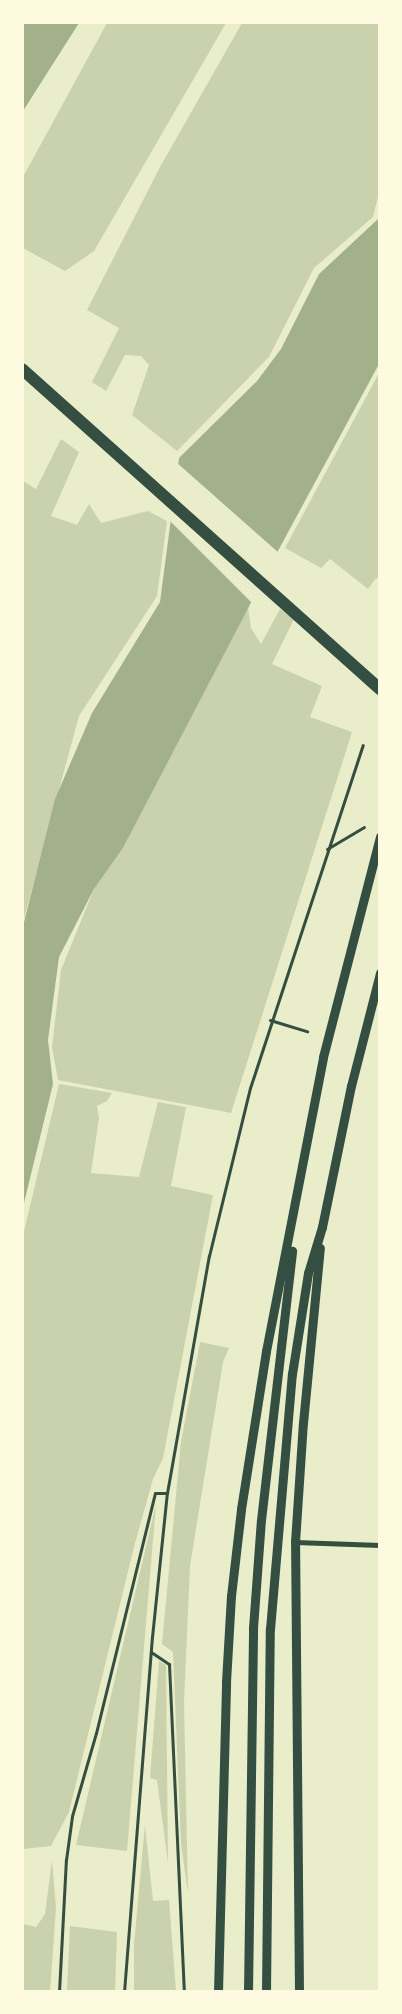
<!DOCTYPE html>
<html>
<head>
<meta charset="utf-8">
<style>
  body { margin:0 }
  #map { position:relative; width:402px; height:2014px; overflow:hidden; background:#e9edc9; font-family:Merriweather,serif }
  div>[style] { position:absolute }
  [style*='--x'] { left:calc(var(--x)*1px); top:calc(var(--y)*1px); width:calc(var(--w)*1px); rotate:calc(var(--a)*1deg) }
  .green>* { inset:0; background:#cad2ad }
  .water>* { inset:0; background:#a3b18a }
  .pier>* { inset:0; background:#e9edc9 }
  .path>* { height:3px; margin:-1.5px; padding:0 1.5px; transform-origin:1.5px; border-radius:1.5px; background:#344e41 }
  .minor>* { height:5px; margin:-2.5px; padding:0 2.5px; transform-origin:2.5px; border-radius:2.5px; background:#344e41 }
  .tertiary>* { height:9px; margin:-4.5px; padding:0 4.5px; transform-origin:4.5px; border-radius:4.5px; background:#344e41 }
  .primary>* { height:12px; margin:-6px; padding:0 6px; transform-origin:6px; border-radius:6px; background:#344e41 }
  span { translate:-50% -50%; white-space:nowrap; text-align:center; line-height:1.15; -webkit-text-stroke:4.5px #fefae0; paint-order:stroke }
  .frame { position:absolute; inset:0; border:24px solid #fefae0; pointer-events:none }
</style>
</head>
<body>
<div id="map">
  <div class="green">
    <div style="clip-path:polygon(107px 23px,226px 23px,94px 251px,65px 271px,23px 248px,23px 177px)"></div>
    <div style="clip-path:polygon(242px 23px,379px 23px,379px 192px,373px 217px,314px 268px,269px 357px,177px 451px,132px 415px,149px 365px,141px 356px,125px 355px,106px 391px,92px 382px,119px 328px,87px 310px,160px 167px)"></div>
    <div style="clip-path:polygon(379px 373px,379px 579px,376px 578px,368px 589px,330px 559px,321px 568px,285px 548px)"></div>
    <div style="clip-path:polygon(61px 439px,79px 452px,51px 516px,77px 525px,89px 504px,101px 523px,148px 511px,167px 521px,157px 596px,79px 716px,23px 922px,23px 481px,36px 489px)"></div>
    <div style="clip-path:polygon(248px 607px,251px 628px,261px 644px,280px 609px,294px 619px,272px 664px,322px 686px,310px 717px,352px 732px,231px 1113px,58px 1080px,52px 1047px,61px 970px,94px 889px,123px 848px)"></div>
    <div style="clip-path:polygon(59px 1084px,112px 1093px,107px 1101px,97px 1106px,99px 1118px,91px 1173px,139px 1177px,158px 1102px,186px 1107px,171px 1186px,213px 1195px,163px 1458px,153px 1479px,135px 1543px,69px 1812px,51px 1846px,23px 1849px,22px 1240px)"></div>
    <div style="clip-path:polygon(200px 1342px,229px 1348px,223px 1362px,190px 1566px,184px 1702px,188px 1894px,181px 1843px,173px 1652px,162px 1644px,181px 1442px)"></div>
    <div style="clip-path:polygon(156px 1504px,127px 1851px,76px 1845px)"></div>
    <div style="clip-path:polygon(159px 1661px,166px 1665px,168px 1863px,157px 1780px,150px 1778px)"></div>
    <div style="clip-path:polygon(145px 1825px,153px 1901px,169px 1900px,176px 1991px,134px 1991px,134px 1944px)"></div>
    <div style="clip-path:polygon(52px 1860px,56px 1908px,50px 1991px,23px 1991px,23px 1924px,36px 1927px,45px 1914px)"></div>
    <div style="clip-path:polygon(70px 1926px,117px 1932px,115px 1991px,67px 1991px)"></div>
  </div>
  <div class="water">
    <div style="clip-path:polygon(23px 22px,79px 23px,23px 111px,22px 23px)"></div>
    <div style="clip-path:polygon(379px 213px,379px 364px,279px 549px,123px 848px,94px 889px,59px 957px,48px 1040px,53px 1084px,23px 1207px,23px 926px,55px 799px,92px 713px,160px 602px,179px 458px,257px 381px,281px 349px,319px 274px,378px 219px)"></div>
  </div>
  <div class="pier">
    <div style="clip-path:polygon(176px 462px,279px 553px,253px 604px,168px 519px)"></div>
  </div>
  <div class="path">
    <div style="--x:327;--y:849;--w:43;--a:-30.7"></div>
    <div style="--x:270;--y:1020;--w:39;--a:17"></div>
    <div style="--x:151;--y:1652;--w:22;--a:34"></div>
    <div style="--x:169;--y:1664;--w:328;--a:87.4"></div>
    <div style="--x:59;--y:1992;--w:132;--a:-87"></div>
    <div style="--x:66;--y:1860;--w:44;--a:-82.2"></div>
    <div style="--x:72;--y:1816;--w:86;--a:-73.9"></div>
    <div style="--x:96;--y:1733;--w:247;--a:-76.2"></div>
    <div style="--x:155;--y:1493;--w:12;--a:0"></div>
    <div style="--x:124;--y:1992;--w:356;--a:-85.5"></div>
    <div style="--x:152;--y:1637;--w:145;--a:-84.1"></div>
    <div style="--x:167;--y:1493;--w:241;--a:-80"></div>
    <div style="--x:209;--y:1256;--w:173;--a:-76.3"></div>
    <div style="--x:250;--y:1088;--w:361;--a:-71.8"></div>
  </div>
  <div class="minor">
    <div style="--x:295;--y:1542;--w:85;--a:2"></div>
  </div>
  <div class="tertiary">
    <div style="--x:218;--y:1992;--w:310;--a:-88.5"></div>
    <div style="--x:226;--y:1682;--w:86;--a:-86.7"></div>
    <div style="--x:231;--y:1596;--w:88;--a:-83.4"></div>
    <div style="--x:241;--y:1509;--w:160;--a:-81"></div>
    <div style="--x:266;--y:1351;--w:299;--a:-79"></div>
    <div style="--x:323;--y:1057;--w:228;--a:-75.5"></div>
    <div style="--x:248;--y:1992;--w:364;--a:-89.2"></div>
    <div style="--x:253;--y:1628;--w:108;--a:-85.8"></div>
    <div style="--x:261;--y:1520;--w:271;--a:-83.4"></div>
    <div style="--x:266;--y:1992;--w:363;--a:-89.4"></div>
    <div style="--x:270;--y:1629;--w:256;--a:-85.1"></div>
    <div style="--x:292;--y:1374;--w:102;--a:-81"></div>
    <div style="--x:308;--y:1273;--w:48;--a:-73.1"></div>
    <div style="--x:322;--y:1227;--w:144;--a:-78.4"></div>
    <div style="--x:351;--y:1086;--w:117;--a:-75.6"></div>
    <div style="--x:299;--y:1992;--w:450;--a:-90.5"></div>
    <div style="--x:295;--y:1542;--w:119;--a:-86.2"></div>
    <div style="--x:303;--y:1423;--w:176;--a:-84.5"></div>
  </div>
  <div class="primary">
    <div style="--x:22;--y:369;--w:480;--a:41.8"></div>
  </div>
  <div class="frame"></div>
</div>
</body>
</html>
